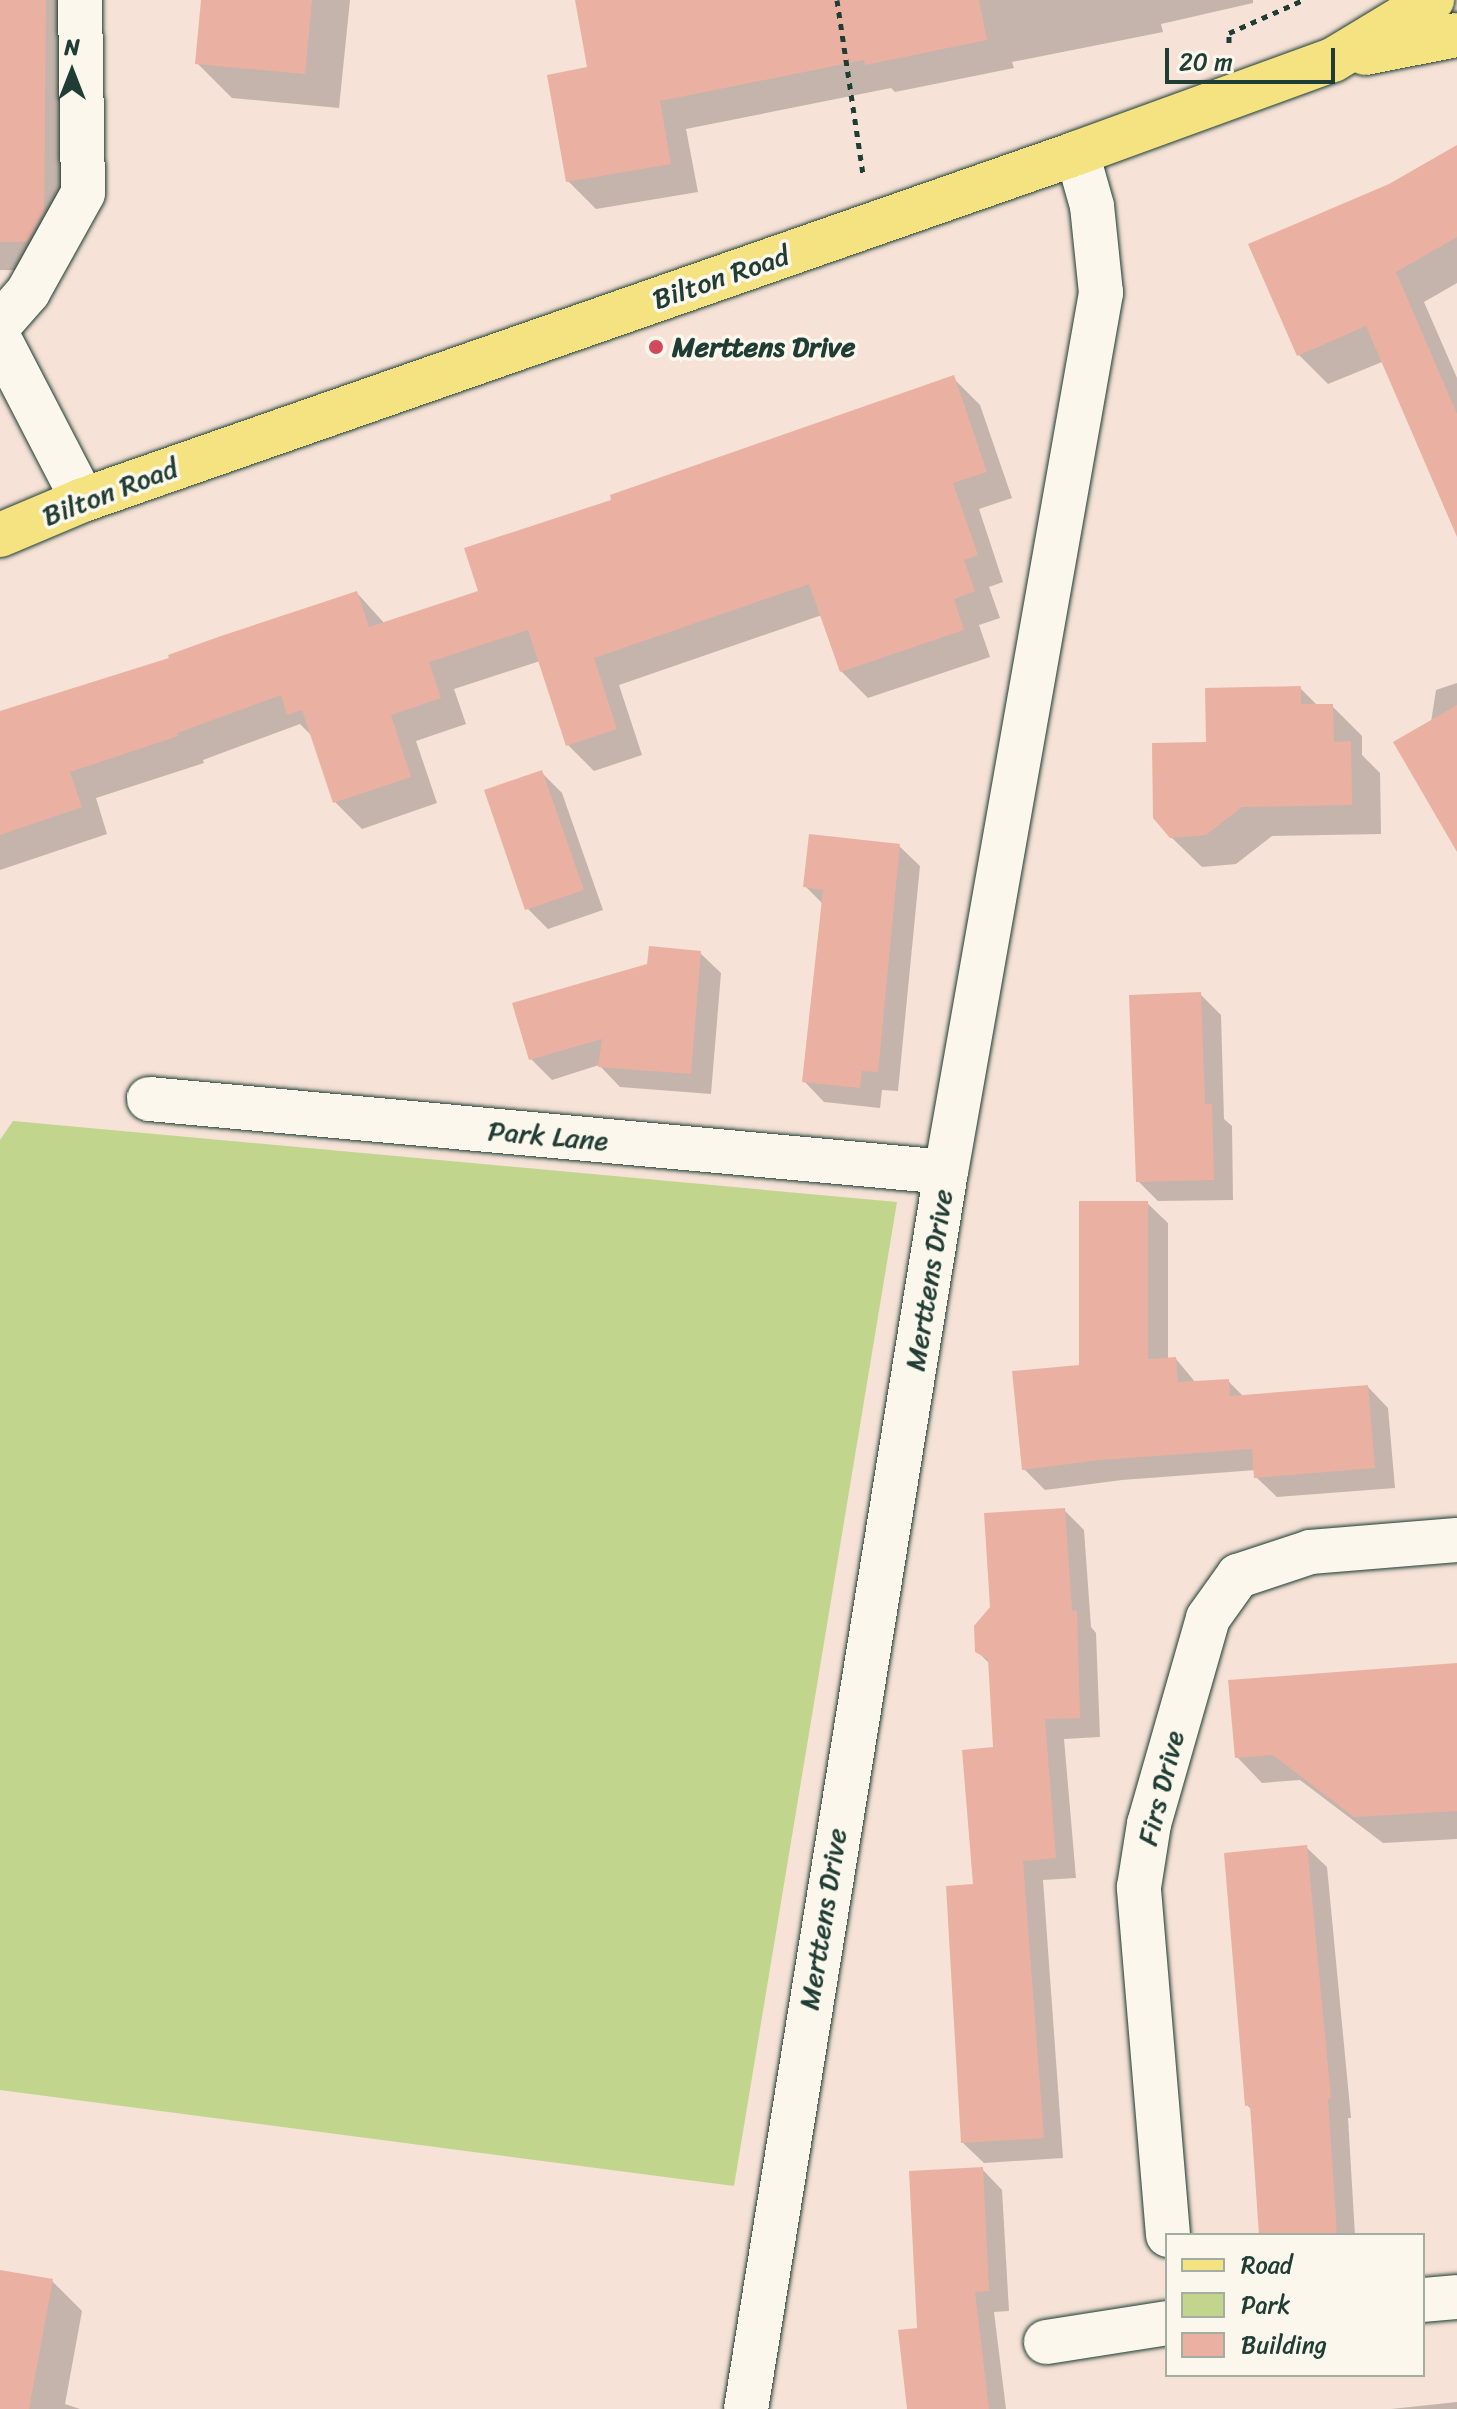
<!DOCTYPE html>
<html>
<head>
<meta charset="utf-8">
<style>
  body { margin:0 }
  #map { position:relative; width:1457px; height:2409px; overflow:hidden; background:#f6e2d6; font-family:Sriracha,sans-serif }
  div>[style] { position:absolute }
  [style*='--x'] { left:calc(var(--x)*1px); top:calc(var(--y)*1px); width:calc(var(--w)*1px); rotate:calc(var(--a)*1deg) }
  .green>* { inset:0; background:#c1d68c }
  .shadow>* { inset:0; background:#0003 }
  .building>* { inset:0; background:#eab1a2 }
  .path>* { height:5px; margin-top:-2.5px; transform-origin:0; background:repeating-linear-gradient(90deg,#1f3d34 0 6px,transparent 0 12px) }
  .roads { filter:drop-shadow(0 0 2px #1f3d34) drop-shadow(0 0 2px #1f3d34) }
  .minor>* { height:44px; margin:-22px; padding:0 22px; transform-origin:22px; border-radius:22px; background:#fbf7ec }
  .major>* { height:44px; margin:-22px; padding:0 22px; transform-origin:22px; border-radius:22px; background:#f5e382 }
  .dots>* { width:22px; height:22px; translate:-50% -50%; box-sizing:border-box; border:4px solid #fbf7ec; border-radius:50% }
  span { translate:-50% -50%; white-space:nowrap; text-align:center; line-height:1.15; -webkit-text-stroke:7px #fbf7ec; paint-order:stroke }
  .street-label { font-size:28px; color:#1f3d34 }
  .poi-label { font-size:28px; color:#1f3d34; font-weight:700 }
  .left { translate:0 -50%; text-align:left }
  .legend { position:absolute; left:1165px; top:2233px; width:260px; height:144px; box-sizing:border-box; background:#fbf7ec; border:2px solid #a3ada2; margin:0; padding:10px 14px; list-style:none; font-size:24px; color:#1f3d34 }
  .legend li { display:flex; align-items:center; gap:16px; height:40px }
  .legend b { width:40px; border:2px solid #a3ada2 }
  .north { position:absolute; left:32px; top:32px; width:80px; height:80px; -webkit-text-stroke:6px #fbf7ec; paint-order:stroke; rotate:0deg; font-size:22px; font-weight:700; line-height:32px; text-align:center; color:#1f3d34 }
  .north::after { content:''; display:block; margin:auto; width:28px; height:36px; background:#1f3d34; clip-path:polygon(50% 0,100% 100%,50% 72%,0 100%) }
  .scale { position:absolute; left:1165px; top:48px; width:170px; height:36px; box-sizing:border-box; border:4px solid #1f3d34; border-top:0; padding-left:10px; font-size:24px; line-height:28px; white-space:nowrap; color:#1f3d34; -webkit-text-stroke:6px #fbf7ec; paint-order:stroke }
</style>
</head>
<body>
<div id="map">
  <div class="green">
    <div style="clip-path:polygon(13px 1121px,897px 1202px,734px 2186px,0 2090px,0 1140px)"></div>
  </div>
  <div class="shadow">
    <div style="clip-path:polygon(0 0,77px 0,57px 271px,0 270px)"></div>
    <div style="clip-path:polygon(203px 0,350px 0,339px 108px,232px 98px,197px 63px)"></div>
    <div style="clip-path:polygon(577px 0,1253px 0,1253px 3px,1161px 24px,1163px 32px,1012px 62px,1014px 68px,895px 92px,891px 88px,686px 129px,698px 192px,596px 209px,568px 181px,589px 69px)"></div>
    <div style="clip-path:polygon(1457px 147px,1457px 283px,1424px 302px,1457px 378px,1457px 523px,1382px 362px,1328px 384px,1299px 355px,1389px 185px)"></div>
    <div style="clip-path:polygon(953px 378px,980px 405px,1012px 498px,979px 509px,1003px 582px,989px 587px,1000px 618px,979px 625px,990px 657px,868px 698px,841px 671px,822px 615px,619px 685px,642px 755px,594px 771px,568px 745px,540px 661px,454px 689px,466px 724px,416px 741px,437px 803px,362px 829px,335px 802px,314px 738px,300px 724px,203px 760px,204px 763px,96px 798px,107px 834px,0 870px,0 713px,172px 659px,357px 593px,385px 624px,481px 593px,614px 502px)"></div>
    <div style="clip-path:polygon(1457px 683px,1457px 827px,1431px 722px,1436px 690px)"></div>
    <div style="clip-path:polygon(1300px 688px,1318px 706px,1332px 706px,1362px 736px,1362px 755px,1380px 773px,1381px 834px,1272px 836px,1236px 864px,1202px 867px,1171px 837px,1208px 744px)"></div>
    <div style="clip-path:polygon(541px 772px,562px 793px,603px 910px,548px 929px,527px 908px)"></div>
    <div style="clip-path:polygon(899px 846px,920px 866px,898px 1091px,882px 1090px,880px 1108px,824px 1102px,804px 1081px,823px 904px,805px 886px)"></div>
    <div style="clip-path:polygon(700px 953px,721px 973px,711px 1094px,620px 1087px,599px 1065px,552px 1080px,531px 1059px)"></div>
    <div style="clip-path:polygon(1200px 994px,1221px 1015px,1224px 1119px,1232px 1126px,1233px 1200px,1158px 1201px,1138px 1181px)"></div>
    <div style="clip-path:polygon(1147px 1203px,1168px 1223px,1168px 1359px,1176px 1359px,1196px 1383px,1228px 1381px,1244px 1397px,1368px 1387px,1388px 1408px,1395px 1488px,1277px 1497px,1256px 1477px,1256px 1470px,1122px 1480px,1045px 1490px,1024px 1469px,1081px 1366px)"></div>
    <div style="clip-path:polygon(1064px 1510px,1084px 1530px,1091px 1627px,1096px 1633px,1100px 1737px,1064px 1739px,1076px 1878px,1043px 1880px,1063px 2158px,984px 2163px,963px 2143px,975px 1886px,995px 1749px,991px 1665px,977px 1651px)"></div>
    <div style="clip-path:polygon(1457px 1665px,1457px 1839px,1383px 1843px,1300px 1780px,1262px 1783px,1237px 1757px)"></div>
    <div style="clip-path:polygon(1306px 1847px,1327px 1867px,1351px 2118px,1348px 2118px,1355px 2235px,1261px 2235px,1253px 2111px,1247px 2105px)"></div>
    <div style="clip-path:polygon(982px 2169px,1002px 2190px,1009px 2311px,994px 2312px,1006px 2409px,909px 2409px,919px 2329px)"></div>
    <div style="clip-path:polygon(0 2279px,52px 2281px,82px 2311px,65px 2404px,80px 2409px,0 2409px)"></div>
    <div style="clip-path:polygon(1457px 2402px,1457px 2409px,1391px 2409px)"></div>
  </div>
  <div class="building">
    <div style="clip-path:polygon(0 0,46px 0,44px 212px,27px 242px,0 242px)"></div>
    <div style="clip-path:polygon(201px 0,312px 0,305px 74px,195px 64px)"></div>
    <div style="clip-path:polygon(575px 0,979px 0,987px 40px,865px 65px,864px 60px,660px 101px,671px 164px,566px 182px,547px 75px,587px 67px)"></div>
    <div style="clip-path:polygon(1457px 145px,1457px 237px,1396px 272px,1457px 414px,1457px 537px,1366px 326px,1297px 356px,1248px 244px,1389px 184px)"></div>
    <div style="clip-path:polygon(954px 375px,987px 472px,953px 483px,978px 555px,964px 560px,975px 591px,954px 599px,964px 630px,840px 672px,809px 584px,594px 658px,617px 729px,566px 746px,528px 630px,429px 662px,441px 698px,391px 715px,411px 777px,333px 803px,302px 710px,287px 715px,281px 695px,177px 733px,178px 736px,70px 772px,82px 807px,0 835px,0 711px,169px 658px,168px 655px,221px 636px,357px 591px,369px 627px,478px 591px,464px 548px,611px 500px,610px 495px)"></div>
    <div style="clip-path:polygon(1301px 686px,1301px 704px,1333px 704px,1334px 742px,1351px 741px,1352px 805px,1242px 807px,1206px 835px,1170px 838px,1153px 818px,1152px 743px,1206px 742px,1205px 688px)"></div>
    <div style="clip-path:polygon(1457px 705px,1457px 852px,1393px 742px)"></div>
    <div style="clip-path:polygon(542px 770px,584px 890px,525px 910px,484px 790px)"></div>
    <div style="clip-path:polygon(809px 834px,900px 844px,878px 1072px,862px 1071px,860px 1088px,802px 1082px,823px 890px,803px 887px)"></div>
    <div style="clip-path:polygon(649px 946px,701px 951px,691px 1074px,598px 1067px,602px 1039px,529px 1060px,512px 1003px,647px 964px)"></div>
    <div style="clip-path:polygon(1201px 992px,1205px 1104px,1212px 1104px,1214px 1180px,1136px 1182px,1129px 995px)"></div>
    <div style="clip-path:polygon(1079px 1201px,1148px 1201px,1148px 1359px,1176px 1357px,1178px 1382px,1229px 1379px,1230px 1396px,1368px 1385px,1375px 1468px,1254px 1478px,1252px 1449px,1101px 1460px,1022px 1470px,1012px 1371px,1079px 1365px)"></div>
    <div style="clip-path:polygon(1065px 1508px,1072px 1611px,1077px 1610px,1080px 1718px,1045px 1719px,1056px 1858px,1023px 1861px,1044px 2138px,961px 2143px,946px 1886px,973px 1884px,962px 1750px,993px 1747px,988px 1659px,975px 1652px,974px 1626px,990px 1607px,984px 1513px)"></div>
    <div style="clip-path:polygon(1457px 1663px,1457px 1811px,1354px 1817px,1273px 1755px,1235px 1758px,1228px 1680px)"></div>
    <div style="clip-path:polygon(1307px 1845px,1331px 2098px,1328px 2099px,1337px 2235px,1259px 2235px,1250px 2105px,1245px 2106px,1224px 1853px)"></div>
    <div style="clip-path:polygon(983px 2167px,989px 2291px,975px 2292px,989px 2409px,907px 2409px,898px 2330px,917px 2328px,909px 2171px)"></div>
    <div style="clip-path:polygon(0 2270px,53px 2279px,29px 2409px,0 2409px)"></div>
  </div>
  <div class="path">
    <div style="--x:837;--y:0;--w:175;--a:81.5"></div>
    <div style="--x:1229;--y:43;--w:10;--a:-90"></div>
    <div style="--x:1229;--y:33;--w:81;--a:-24"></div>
  </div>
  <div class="roads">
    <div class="minor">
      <div style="--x:0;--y:324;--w:43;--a:-48.8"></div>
      <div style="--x:28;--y:292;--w:113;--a:-60.9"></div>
      <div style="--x:83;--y:193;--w:193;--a:-90.9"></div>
      <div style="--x:0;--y:340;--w:180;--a:62.6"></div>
      <div style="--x:149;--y:1099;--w:800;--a:5.23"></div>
      <div style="--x:1168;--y:2235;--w:349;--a:-94.8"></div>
      <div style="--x:1139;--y:1887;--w:64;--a:-81"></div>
      <div style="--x:1149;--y:1824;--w:214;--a:-74"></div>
      <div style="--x:1208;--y:1618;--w:52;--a:-54.5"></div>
      <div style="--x:1238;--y:1576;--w:76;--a:-18.4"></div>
      <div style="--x:1310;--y:1552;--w:147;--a:-4.7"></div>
      <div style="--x:1423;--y:2300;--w:34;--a:-5"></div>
      <div style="--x:1046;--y:2342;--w:122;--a:-8.9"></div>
      <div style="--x:746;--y:2409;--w:1253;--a:-80.82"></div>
      <div style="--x:946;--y:1172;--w:893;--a:-80"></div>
      <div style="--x:1101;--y:293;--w:87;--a:-95.9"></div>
      <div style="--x:1092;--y:206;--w:55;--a:-105.8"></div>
    </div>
    <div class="major">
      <div style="--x:1365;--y:53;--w:94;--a:-11.1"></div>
      <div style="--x:0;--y:535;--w:90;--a:-22.9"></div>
      <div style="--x:83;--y:500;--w:1053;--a:-19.24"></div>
      <div style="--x:1077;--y:153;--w:272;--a:-20"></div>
      <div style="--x:1333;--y:60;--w:116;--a:-31.2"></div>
    </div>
  </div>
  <div class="dots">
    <div style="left:656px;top:347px;background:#d1495b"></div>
  </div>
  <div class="street-label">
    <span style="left:721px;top:278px;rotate:-19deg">Bilton Road</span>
    <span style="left:110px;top:492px;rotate:-21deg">Bilton Road</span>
    <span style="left:548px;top:1136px;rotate:5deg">Park Lane</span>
    <span style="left:929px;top:1280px;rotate:-81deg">Merttens Drive</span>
    <span style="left:1161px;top:1788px;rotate:-76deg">Firs Drive</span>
    <span style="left:823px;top:1919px;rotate:-81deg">Merttens Drive</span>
  </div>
  <div class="poi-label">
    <span class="left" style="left:672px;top:347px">Merttens Drive</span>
  </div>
  <ul class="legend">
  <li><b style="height:10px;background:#f5e382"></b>Road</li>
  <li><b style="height:22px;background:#c1d68c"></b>Park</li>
  <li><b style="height:22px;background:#eab1a2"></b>Building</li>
  </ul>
  <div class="north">N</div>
  <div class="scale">20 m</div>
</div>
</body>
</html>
